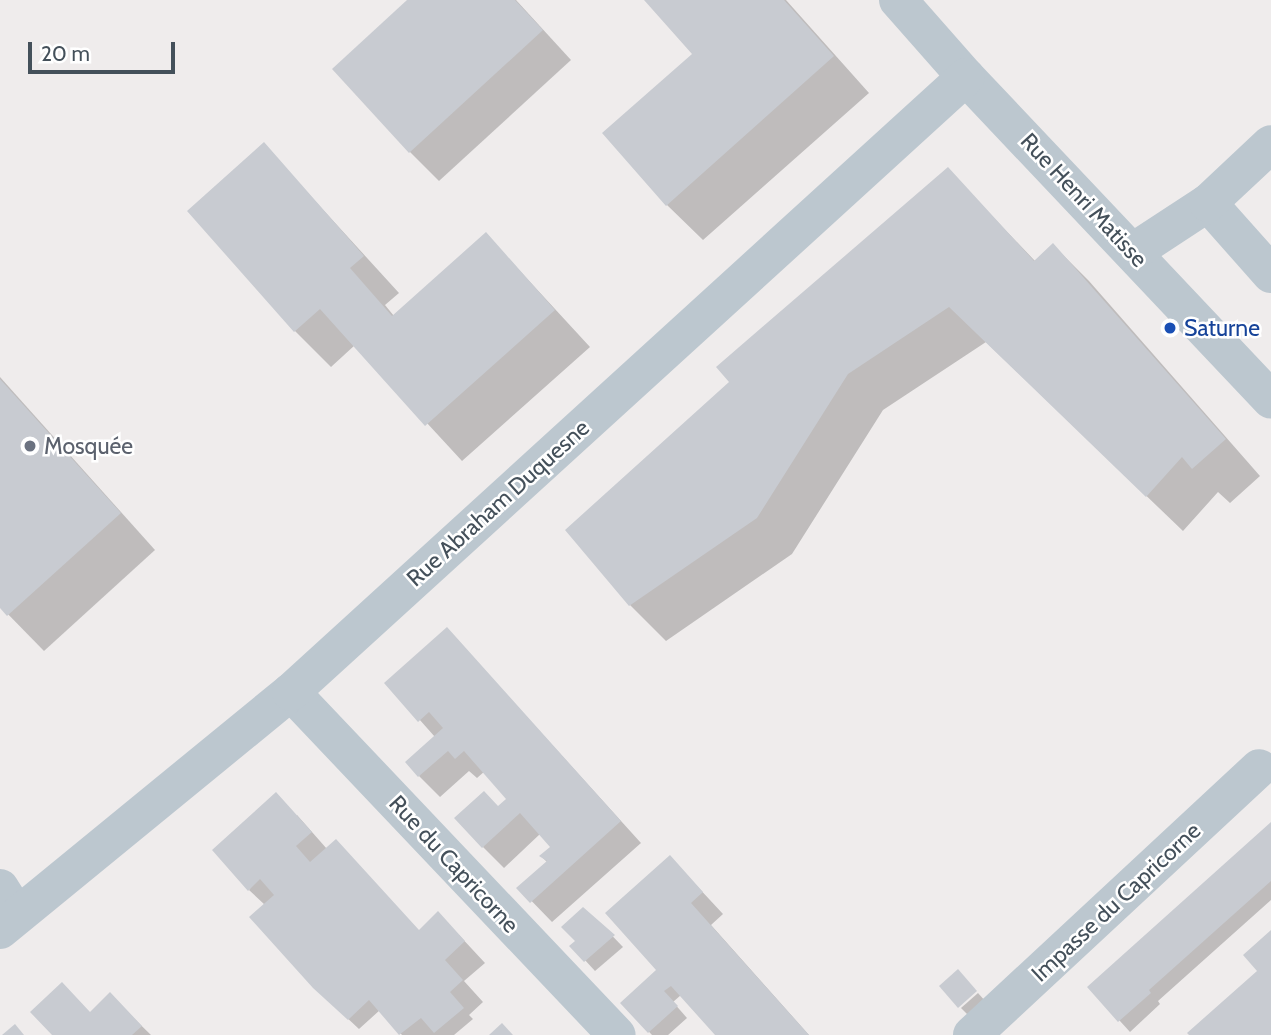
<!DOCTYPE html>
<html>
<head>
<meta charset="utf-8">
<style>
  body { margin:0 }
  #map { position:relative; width:1271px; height:1035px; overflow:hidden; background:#efecec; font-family:Cabin,sans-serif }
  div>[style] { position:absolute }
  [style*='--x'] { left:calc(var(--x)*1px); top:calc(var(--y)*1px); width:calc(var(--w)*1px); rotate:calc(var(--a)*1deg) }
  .shadow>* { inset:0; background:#0003 }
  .building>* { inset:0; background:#c8cbd1 }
  .minor>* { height:38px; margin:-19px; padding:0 19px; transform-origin:19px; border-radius:19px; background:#bcc7cf }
  .dots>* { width:19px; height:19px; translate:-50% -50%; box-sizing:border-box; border:4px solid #fff; border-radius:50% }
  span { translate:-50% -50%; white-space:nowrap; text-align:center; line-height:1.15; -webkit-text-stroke:5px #fff; paint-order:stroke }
  .street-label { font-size:23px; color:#44505a }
  .transit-label { font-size:23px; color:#164399 }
  .left { translate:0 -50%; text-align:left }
  .worship-label { font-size:23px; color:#5b616d }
  .scale { position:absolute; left:28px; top:42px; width:147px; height:32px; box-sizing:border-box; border:4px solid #44505a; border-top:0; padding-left:9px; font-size:21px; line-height:24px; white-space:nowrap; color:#44505a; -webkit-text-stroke:5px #fff; paint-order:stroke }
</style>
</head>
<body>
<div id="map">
  <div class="shadow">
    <div style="clip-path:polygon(410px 0,516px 0,571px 60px,439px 181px,410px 152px)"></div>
    <div style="clip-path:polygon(647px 0,786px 0,869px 93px,703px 240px,667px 205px,694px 54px)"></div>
    <div style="clip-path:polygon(264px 145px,399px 293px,385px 305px,394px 316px,486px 234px,590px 347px,462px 461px,355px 345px,331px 367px,295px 331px)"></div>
    <div style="clip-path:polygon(948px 170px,1036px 262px,1053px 245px,1089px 281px,1260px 476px,1230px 503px,1218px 492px,1183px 531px,986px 342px,883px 410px,792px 554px,666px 641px,630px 605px,731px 382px)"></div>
    <div style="clip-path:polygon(0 377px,155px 550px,44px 651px,0 606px)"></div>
    <div style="clip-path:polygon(447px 629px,641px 843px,552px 922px,519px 888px,547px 862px,542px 857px,552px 847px,540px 834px,504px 868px,483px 847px,499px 808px,509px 799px,485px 771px,477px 778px,469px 771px,440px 797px,419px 776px,435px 737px,387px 683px)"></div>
    <div style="clip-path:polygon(297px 815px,327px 849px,420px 932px,459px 935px,485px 963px,464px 981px,483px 1002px,469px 1015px,473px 1019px,454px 1035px,402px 1035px,380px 1010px,359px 1029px,314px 987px,265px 905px,249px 890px)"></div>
    <div style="clip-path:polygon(1271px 824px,1271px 900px,1158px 1001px,1160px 1004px,1130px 1032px,1089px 987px)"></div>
    <div style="clip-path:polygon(670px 857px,723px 914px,711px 925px,809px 1035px,717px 1035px,681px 995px,673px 1002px,687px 1018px,668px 1035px,652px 1035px,622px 1003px,658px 970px)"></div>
    <div style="clip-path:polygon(599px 922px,623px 947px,595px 971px,572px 946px)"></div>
    <div style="clip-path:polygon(978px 993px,986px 1002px,970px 1017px,961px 1008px)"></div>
    <div style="clip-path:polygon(110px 995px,151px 1035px,54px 1035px,91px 1013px)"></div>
  </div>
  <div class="building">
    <div style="clip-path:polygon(407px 0,515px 0,543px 30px,409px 153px,332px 69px)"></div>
    <div style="clip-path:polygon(644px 0,784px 0,834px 56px,666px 206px,602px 133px,692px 54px)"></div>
    <div style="clip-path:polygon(264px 142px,364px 256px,350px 268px,392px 316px,486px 232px,555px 310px,425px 426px,320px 309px,294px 332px,187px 211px)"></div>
    <div style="clip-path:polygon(948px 167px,1034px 261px,1053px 243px,1226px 439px,1192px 469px,1182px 457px,1146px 497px,949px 307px,848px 374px,757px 518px,629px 606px,565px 530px,729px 382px,716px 367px)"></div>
    <div style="clip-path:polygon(0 379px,121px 513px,7px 616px,0 608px)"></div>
    <div style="clip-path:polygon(447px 627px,621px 821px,530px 903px,516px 888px,547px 861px,539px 856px,550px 847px,520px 813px,482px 848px,454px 818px,484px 791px,498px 806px,506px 799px,464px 751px,455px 759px,448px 751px,418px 777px,405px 762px,443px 728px,429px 712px,418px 722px,384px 683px)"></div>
    <div style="clip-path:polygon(276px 792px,312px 832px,296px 846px,310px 862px,336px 839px,419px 930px,438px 911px,465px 941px,445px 960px,463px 980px,450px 992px,464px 1008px,434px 1033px,421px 1018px,399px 1035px,369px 1000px,348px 1020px,313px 988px,249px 917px,274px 895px,260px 879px,248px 891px,212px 850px)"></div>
    <div style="clip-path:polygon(1271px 822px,1271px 881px,1149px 990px,1151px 993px,1118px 1022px,1087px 987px)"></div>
    <div style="clip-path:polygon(670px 855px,703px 892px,691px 903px,809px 1035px,715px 1035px,671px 986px,664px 991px,678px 1006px,648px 1033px,620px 1003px,656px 970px,605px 913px)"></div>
    <div style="clip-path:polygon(583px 907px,615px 935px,584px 962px,569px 946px,575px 941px,561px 927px)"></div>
    <div style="clip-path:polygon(1271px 930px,1271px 1035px,1189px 1035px,1187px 1033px,1257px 971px,1243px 955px)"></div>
    <div style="clip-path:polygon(958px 969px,977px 991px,958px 1008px,939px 986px)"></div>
    <div style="clip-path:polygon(62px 982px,90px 1012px,110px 992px,142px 1026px,132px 1035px,52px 1035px,30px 1012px)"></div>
    <div style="clip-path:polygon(502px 1023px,513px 1035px,489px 1035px)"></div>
    <div style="clip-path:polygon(15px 1024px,24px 1035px,2px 1035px)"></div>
  </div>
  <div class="minor">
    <div style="--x:898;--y:0;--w:103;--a:48.6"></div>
    <div style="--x:966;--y:77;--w:444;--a:46.6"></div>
    <div style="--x:1208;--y:203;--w:95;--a:48.4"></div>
    <div style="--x:1133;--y:252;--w:90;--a:-33.2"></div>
    <div style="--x:1208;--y:203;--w:86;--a:-43.1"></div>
    <div style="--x:291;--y:692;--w:473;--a:46.5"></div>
    <div style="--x:0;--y:888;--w:32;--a:58"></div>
    <div style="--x:0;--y:930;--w:376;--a:-39.3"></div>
    <div style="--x:291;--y:692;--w:913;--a:-42.34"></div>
    <div style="--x:972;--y:1035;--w:392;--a:-42.9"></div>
  </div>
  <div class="dots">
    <div style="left:1170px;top:328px;background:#1a4fb4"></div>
    <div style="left:30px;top:446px;background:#6b7280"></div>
  </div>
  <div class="street-label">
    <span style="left:1084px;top:200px;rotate:47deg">Rue Henri Matisse</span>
    <span style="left:498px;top:503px;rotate:-42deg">Rue Abraham Duquesne</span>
    <span style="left:454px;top:864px;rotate:47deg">Rue du Capricorne</span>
    <span style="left:1116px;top:902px;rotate:-43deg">Impasse du Capricorne</span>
  </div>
  <div class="transit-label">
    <span class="left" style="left:1184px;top:328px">Saturne</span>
  </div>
  <div class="worship-label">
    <span class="left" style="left:44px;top:446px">Mosquée</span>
  </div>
  <div class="scale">20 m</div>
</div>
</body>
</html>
